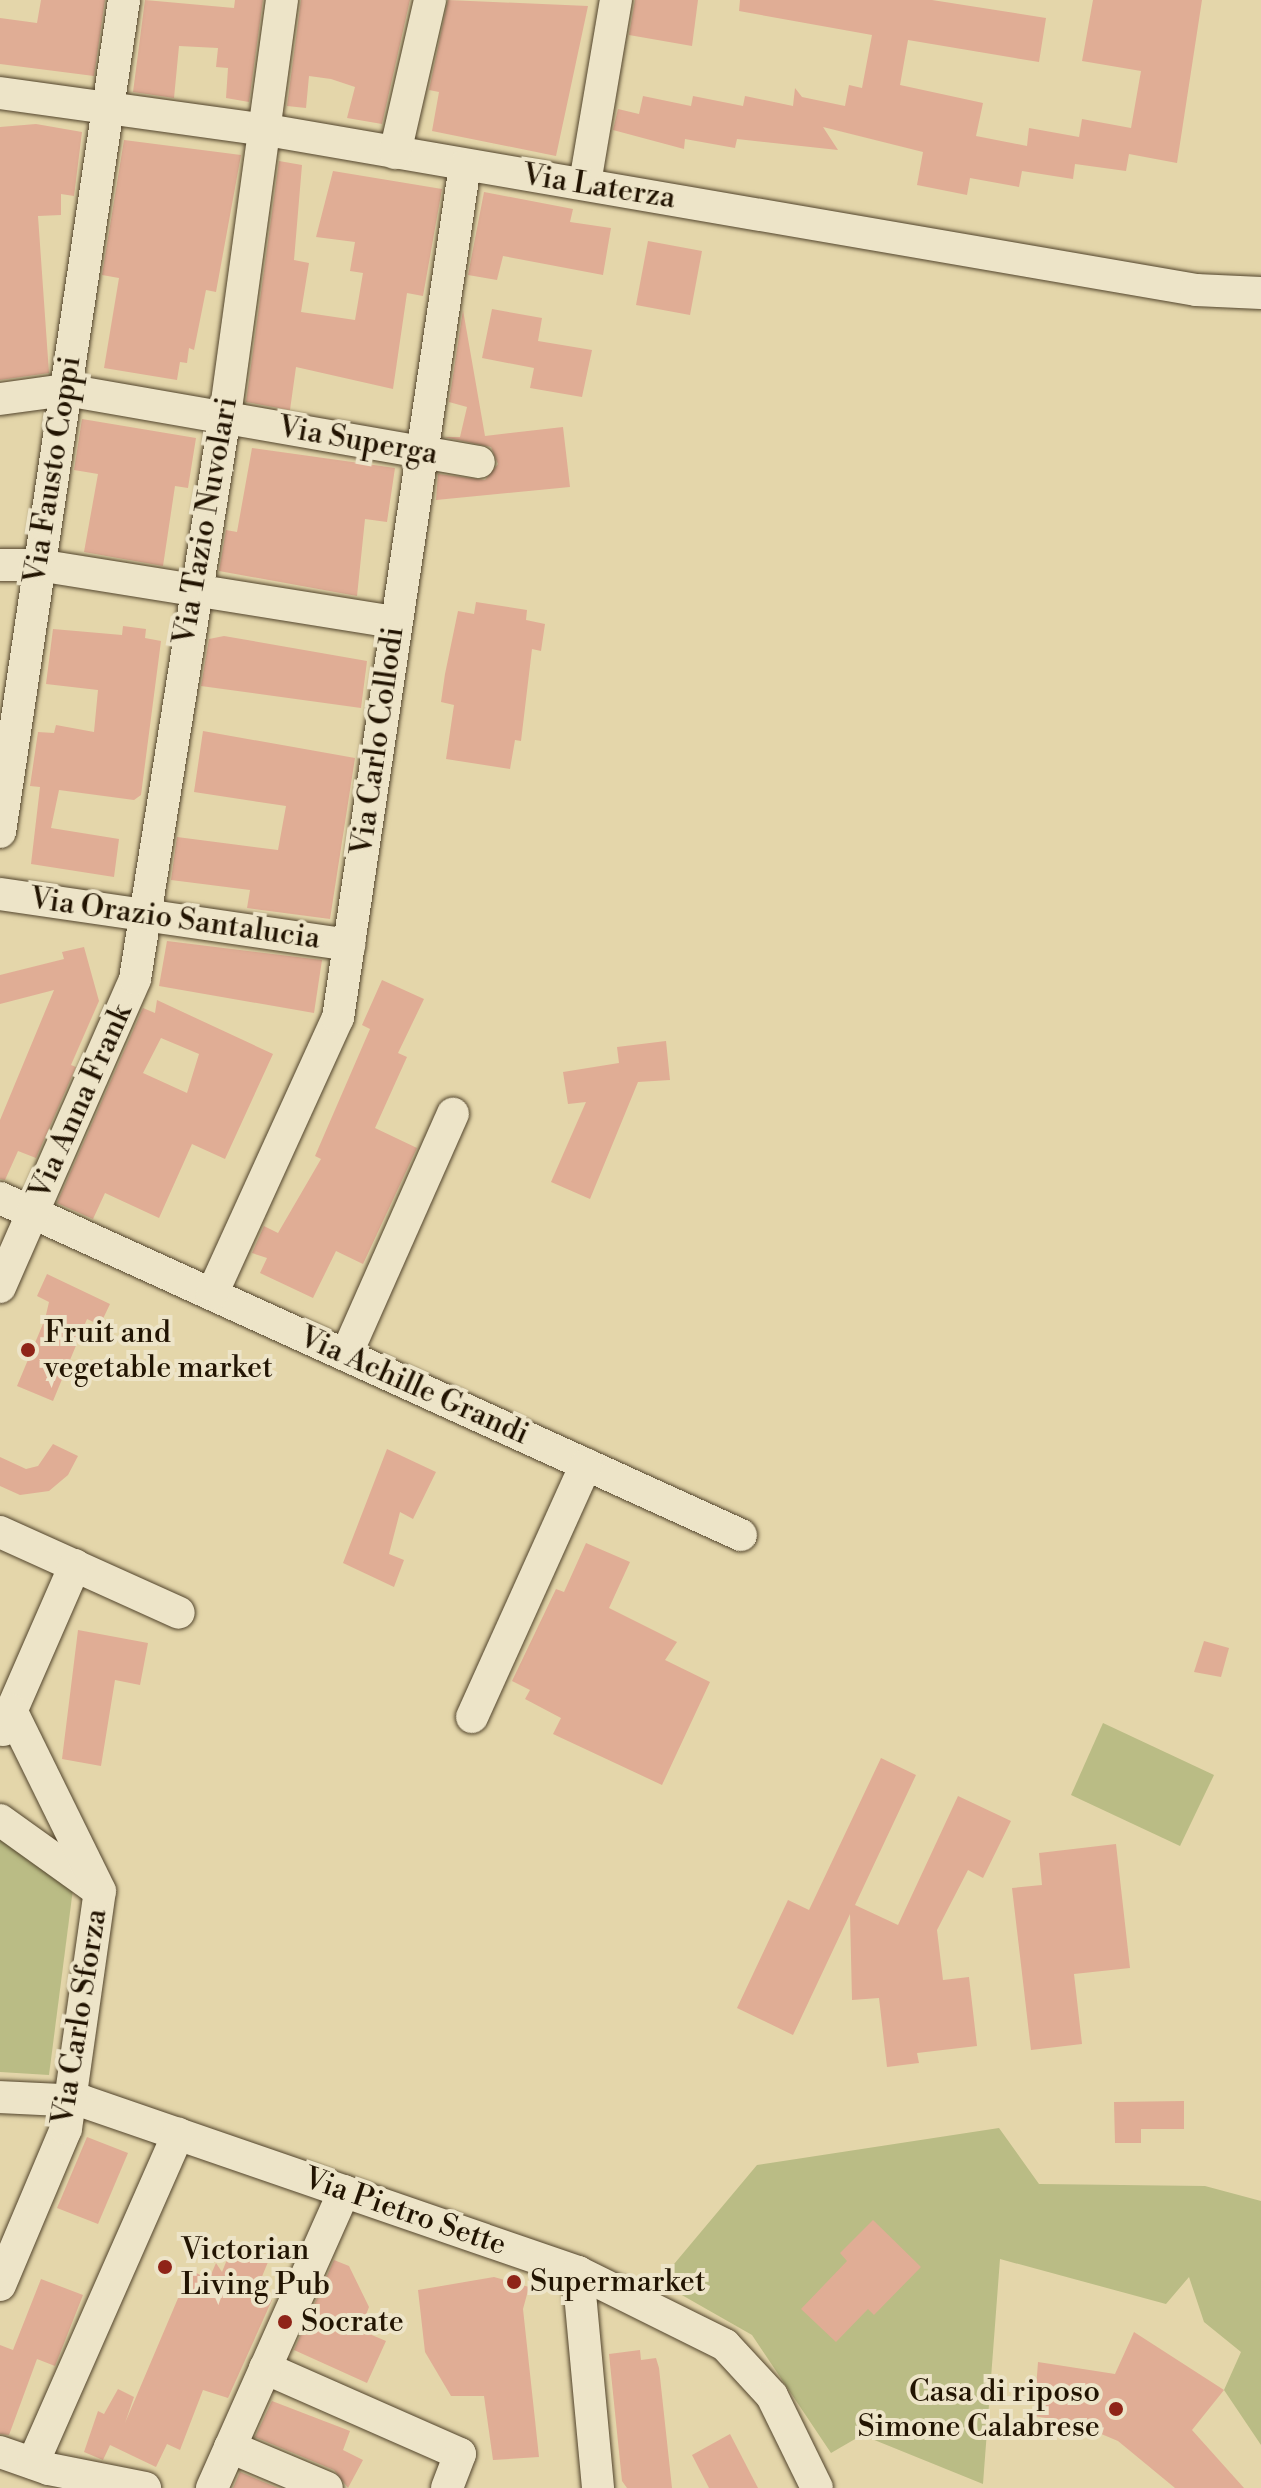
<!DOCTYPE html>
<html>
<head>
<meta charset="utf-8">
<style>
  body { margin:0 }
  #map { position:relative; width:1261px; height:2488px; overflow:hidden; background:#e4d6aa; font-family:"Libre Bodoni",serif }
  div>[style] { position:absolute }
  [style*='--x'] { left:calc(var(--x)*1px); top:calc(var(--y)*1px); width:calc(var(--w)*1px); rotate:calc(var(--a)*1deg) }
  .green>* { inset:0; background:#babc85 }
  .building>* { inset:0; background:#e0ad95 }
  .roads { filter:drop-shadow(0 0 2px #52442c) drop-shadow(0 0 2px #52442c) }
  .minor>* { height:32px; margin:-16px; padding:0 16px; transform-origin:16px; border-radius:16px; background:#ede4c8 }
  .dots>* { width:22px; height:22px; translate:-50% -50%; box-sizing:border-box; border:4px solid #ede4c8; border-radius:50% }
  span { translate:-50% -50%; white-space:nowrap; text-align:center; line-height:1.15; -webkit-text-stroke:8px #ede4c8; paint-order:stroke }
  .street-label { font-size:30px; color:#221402 }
  .poi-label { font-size:30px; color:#221402 }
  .left { translate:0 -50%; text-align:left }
  .right { translate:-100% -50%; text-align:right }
</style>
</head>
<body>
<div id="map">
  <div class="green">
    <div style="clip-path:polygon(1103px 1723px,1214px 1775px,1180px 1846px,1071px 1795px)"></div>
    <div style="clip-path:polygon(0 1837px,73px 1889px,49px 2075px,0 2072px)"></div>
    <div style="clip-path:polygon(999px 2128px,1039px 2184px,1205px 2186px,1261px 2201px,1261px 2445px,1224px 2390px,1241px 2352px,1204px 2322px,1189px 2277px,1166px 2304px,1000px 2259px,983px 2484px,862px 2435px,831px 2453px,752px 2335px,659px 2282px,757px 2165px)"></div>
  </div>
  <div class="building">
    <div style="clip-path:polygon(41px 0,105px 0,94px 76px,0 64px,0 18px,37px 23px)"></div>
    <div style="clip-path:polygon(145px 0,234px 8px,235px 0,263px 0,249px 102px,226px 98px,228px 68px,216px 67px,218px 48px,179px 46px,174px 98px,133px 92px)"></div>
    <div style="clip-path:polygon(301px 0,410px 0,382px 124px,347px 118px,355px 87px,331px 79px,309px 76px,306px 108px,287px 106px)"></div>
    <div style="clip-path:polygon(448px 0,588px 6px,556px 156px,432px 131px,439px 92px,429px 90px)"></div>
    <div style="clip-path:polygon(635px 0,698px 0,692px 46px,629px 35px)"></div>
    <div style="clip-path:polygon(740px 0,932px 0,1046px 18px,1039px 62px,908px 40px,900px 85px,983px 103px,976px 136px,1027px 146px,1029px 128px,1079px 137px,1082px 119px,1131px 128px,1141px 71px,1082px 61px,1093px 0,1202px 0,1177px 163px,1129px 154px,1126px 171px,1075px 164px,1073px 179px,1022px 171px,1019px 187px,970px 178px,967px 195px,917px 185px,923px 152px,823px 127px,838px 150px,737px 139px,735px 148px,685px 139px,684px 149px,613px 130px,618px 109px,639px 114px,643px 96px,691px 106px,693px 96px,743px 106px,745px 96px,793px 106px,795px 88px,802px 97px,845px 106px,849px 85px,862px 88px,872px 35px,739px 11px)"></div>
    <div style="clip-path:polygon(36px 124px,82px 132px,74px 196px,61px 194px,61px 215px,38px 216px,49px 373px,0 380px,0 127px)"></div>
    <div style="clip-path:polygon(124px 140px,241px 155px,216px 292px,206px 290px,194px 350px,189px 348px,187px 363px,180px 362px,177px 380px,104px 368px,119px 278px,102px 275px)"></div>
    <div style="clip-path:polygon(279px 161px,302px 165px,294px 260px,309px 263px,301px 312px,355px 320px,363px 273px,350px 271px,355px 242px,316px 237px,333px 171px,442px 189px,423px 296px,407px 293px,393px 389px,296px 367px,290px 410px,246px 402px)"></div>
    <div style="clip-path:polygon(484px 192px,573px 209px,570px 222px,611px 228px,603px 275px,503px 256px,497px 280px,468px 275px)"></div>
    <div style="clip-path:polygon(648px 241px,702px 251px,690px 315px,636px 305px)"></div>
    <div style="clip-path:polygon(492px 309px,542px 318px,538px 341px,592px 350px,582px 397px,530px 388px,534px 368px,482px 358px)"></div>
    <div style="clip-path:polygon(463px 310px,485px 436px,563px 427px,570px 487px,436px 500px,438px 474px,485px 480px,498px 464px,491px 447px,444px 437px,460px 437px,467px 407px,449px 402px)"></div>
    <div style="clip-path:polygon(82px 419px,196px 438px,188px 488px,175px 486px,163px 566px,84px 552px,98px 474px,74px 470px)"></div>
    <div style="clip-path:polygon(252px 448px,395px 468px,387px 522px,365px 519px,357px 596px,219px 571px,226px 530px,237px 532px)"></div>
    <div style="clip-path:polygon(476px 602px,527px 610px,526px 620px,545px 624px,541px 651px,532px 649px,521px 741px,515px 740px,510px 769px,446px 759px,454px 705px,441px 702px,445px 674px,458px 611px,474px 614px)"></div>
    <div style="clip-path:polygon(123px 626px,146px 629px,145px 638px,161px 641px,141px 795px,134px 800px,59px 790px,51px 828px,119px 839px,114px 877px,31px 864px,40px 787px,30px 786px,38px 732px,54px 733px,56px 725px,94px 732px,98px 690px,46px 684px,53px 629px,122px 635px)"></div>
    <div style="clip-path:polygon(224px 636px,367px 661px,361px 708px,201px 686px,209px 639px)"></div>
    <div style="clip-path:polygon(203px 731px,355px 758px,330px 919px,247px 908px,250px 890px,171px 880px,177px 837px,278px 850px,286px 806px,194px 792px)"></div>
    <div style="clip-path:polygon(167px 941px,322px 960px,314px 1013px,159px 986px)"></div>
    <div style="clip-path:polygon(84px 947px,99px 1001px,71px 1065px,76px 1067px,36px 1158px,18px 1151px,5px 1180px,0 1179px,0 1120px,54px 990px,0 1004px,0 975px,64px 959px,62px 952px)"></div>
    <div style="clip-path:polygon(382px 980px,424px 999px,398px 1053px,407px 1057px,375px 1128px,417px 1148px,363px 1264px,336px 1251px,313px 1298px,260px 1273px,267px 1258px,252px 1253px,264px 1226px,278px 1233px,321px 1159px,315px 1156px,370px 1029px,362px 1025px)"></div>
    <div style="clip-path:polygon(evenodd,157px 1000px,273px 1054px,225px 1159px,192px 1144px,159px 1218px,105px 1193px,93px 1219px,57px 1203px,143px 1008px,155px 1013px,157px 1000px,161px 1038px,199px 1054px,187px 1093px,143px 1073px,161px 1038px)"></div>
    <div style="clip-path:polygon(666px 1041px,670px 1080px,638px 1082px,590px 1199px,551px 1182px,586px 1102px,568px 1104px,563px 1072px,619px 1063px,617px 1047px)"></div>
    <div style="clip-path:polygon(47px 1274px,110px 1304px,100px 1325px,87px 1319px,53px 1401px,17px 1386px,45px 1319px,49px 1302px,37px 1296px)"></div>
    <div style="clip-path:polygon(53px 1444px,78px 1456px,68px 1475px,49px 1491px,20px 1495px,0 1486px,0 1457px,26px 1469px,38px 1466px)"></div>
    <div style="clip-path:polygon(387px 1449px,436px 1472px,413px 1519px,400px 1512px,389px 1554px,404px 1560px,394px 1587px,343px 1563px)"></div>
    <div style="clip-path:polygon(586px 1543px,630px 1562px,609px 1608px,677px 1642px,665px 1660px,710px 1682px,662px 1785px,553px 1734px,561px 1718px,525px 1699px,530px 1690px,512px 1681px,556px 1589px,564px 1592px)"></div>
    <div style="clip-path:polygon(78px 1630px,148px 1643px,140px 1685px,115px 1680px,101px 1766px,62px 1759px)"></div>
    <div style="clip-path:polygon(1204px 1641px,1229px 1648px,1221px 1677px,1194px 1672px)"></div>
    <div style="clip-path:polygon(881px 1758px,916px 1775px,855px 1905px,898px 1925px,958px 1796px,1011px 1821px,983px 1878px,968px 1870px,937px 1930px,943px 1980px,969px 1977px,977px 2046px,917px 2053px,919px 2063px,887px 2067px,879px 1998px,852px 2000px,850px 1914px,793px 2035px,737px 2008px,788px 1900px,809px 1910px)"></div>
    <div style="clip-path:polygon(1116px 1844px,1130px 1968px,1074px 1974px,1082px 2044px,1031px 2050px,1012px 1888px,1042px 1885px,1039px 1853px)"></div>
    <div style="clip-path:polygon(1184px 2101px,1184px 2129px,1141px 2129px,1141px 2143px,1115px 2143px,1114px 2102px)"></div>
    <div style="clip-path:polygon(87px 2137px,128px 2153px,98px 2224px,57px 2208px)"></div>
    <div style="clip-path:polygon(873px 2220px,921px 2267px,874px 2315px,868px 2309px,836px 2342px,801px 2309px,847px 2261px,840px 2253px)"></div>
    <div style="clip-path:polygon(232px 2247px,268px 2262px,256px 2291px,272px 2300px,228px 2398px,203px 2390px,180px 2450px,167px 2444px,156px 2467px,110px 2445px,103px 2460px,84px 2452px,98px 2411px,104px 2414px,118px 2389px,134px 2397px,125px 2423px,190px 2270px,209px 2279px,216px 2263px,222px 2272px)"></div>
    <div style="clip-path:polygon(334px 2260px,349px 2266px,369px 2307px,360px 2330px,386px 2341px,367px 2383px,294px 2350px)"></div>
    <div style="clip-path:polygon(494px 2277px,529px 2287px,523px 2309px,539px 2457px,493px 2460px,484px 2396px,451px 2396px,425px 2352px,418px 2290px)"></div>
    <div style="clip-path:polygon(41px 2279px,83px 2295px,55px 2366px,37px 2359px,9px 2435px,0 2434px,0 2345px,13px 2350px)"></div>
    <div style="clip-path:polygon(1134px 2332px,1224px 2390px,1192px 2430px,1244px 2488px,1175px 2488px,1118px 2441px,1075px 2423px,1034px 2416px,1038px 2362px,1115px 2374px)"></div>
    <div style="clip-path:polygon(640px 2350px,641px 2360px,656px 2358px,659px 2368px,672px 2488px,627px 2488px,622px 2481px,609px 2354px)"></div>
    <div style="clip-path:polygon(272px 2401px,350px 2431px,343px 2450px,363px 2460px,348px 2488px,334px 2470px,255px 2437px)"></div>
    <div style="clip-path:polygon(730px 2434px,758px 2488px,709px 2488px,692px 2455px)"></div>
    <div style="clip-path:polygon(240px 2472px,278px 2488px,233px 2488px)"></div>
  </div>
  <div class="roads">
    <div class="minor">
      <div style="--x:0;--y:93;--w:270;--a:7.9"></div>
      <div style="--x:267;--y:130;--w:943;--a:9.77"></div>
      <div style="--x:1196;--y:290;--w:65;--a:2.6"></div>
      <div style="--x:395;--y:153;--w:157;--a:-77.1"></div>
      <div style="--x:585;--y:183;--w:186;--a:-80.4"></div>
      <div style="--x:0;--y:399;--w:67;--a:-7.8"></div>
      <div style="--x:66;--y:390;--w:419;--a:9.9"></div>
      <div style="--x:0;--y:565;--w:38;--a:0"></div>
      <div style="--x:38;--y:565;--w:361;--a:9.1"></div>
      <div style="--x:0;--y:832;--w:841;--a:-81.52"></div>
      <div style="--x:0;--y:894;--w:353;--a:8.3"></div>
      <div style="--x:0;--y:1198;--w:814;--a:24.46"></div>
      <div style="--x:0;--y:1287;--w:336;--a:-66.3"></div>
      <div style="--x:135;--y:979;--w:570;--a:-80.92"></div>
      <div style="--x:225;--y:416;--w:420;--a:-82.2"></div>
      <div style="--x:212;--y:1294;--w:303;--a:-65.5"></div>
      <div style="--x:338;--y:1018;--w:862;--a:-81.53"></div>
      <div style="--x:346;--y:1355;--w:264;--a:-66.1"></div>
      <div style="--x:0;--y:1532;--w:196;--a:24.3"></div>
      <div style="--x:472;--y:1717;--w:277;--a:-65.7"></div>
      <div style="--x:3;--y:1730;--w:180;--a:-66.4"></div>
      <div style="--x:0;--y:1820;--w:117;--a:35.6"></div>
      <div style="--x:0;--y:2097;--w:82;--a:2.8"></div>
      <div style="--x:82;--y:2101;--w:525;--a:19.02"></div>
      <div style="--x:578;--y:2272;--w:164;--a:26.4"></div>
      <div style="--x:725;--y:2345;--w:69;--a:47.3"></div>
      <div style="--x:772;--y:2396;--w:102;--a:63.9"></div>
      <div style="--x:578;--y:2272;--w:217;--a:84.7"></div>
      <div style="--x:0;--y:2285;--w:169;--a:-67.1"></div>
      <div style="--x:66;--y:2129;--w:240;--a:-81.9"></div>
      <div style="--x:100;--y:1891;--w:202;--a:-116.2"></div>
      <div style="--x:265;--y:2368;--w:213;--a:23.8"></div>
      <div style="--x:460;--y:2454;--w:36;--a:111"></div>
      <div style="--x:230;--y:2447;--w:105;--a:22.9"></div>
      <div style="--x:0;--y:2452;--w:52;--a:19.1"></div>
      <div style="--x:49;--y:2469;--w:98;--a:11.2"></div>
      <div style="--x:33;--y:2463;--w:360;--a:-66.2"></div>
      <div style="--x:212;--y:2488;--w:325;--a:-66"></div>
    </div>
  </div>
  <div class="dots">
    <div style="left:28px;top:1350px;background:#8f2418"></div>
    <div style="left:165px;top:2267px;background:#8f2418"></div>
    <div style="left:514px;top:2282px;background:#8f2418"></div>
    <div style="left:285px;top:2322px;background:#8f2418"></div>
    <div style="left:1116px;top:2409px;background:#8f2418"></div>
  </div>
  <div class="street-label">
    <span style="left:599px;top:187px;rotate:9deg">Via Laterza</span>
    <span style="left:358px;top:441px;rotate:10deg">Via Superga</span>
    <span style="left:53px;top:470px;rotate:-81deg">Via Fausto Coppi</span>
    <span style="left:206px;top:521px;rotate:-80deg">Via Tazio Nuvolari</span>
    <span style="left:378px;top:741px;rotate:-82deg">Via Carlo Collodi</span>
    <span style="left:175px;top:919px;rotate:8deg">Via Orazio Santalucia</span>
    <span style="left:81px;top:1102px;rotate:-66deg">Via Anna Frank</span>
    <span style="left:414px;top:1386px;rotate:24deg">Via Achille Grandi</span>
    <span style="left:80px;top:2017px;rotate:-81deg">Via Carlo Sforza</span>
    <span style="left:405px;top:2212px;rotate:19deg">Via Pietro Sette</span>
  </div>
  <div class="poi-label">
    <span class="left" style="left:44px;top:1350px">Fruit and<br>vegetable market</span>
    <span class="left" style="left:181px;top:2267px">Victorian<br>Living Pub</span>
    <span class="left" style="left:530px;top:2282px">Supermarket</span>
    <span class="left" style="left:301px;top:2322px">Socrate</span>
    <span class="right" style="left:1100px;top:2409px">Casa di riposo<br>Simone Calabrese</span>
  </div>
</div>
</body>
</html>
